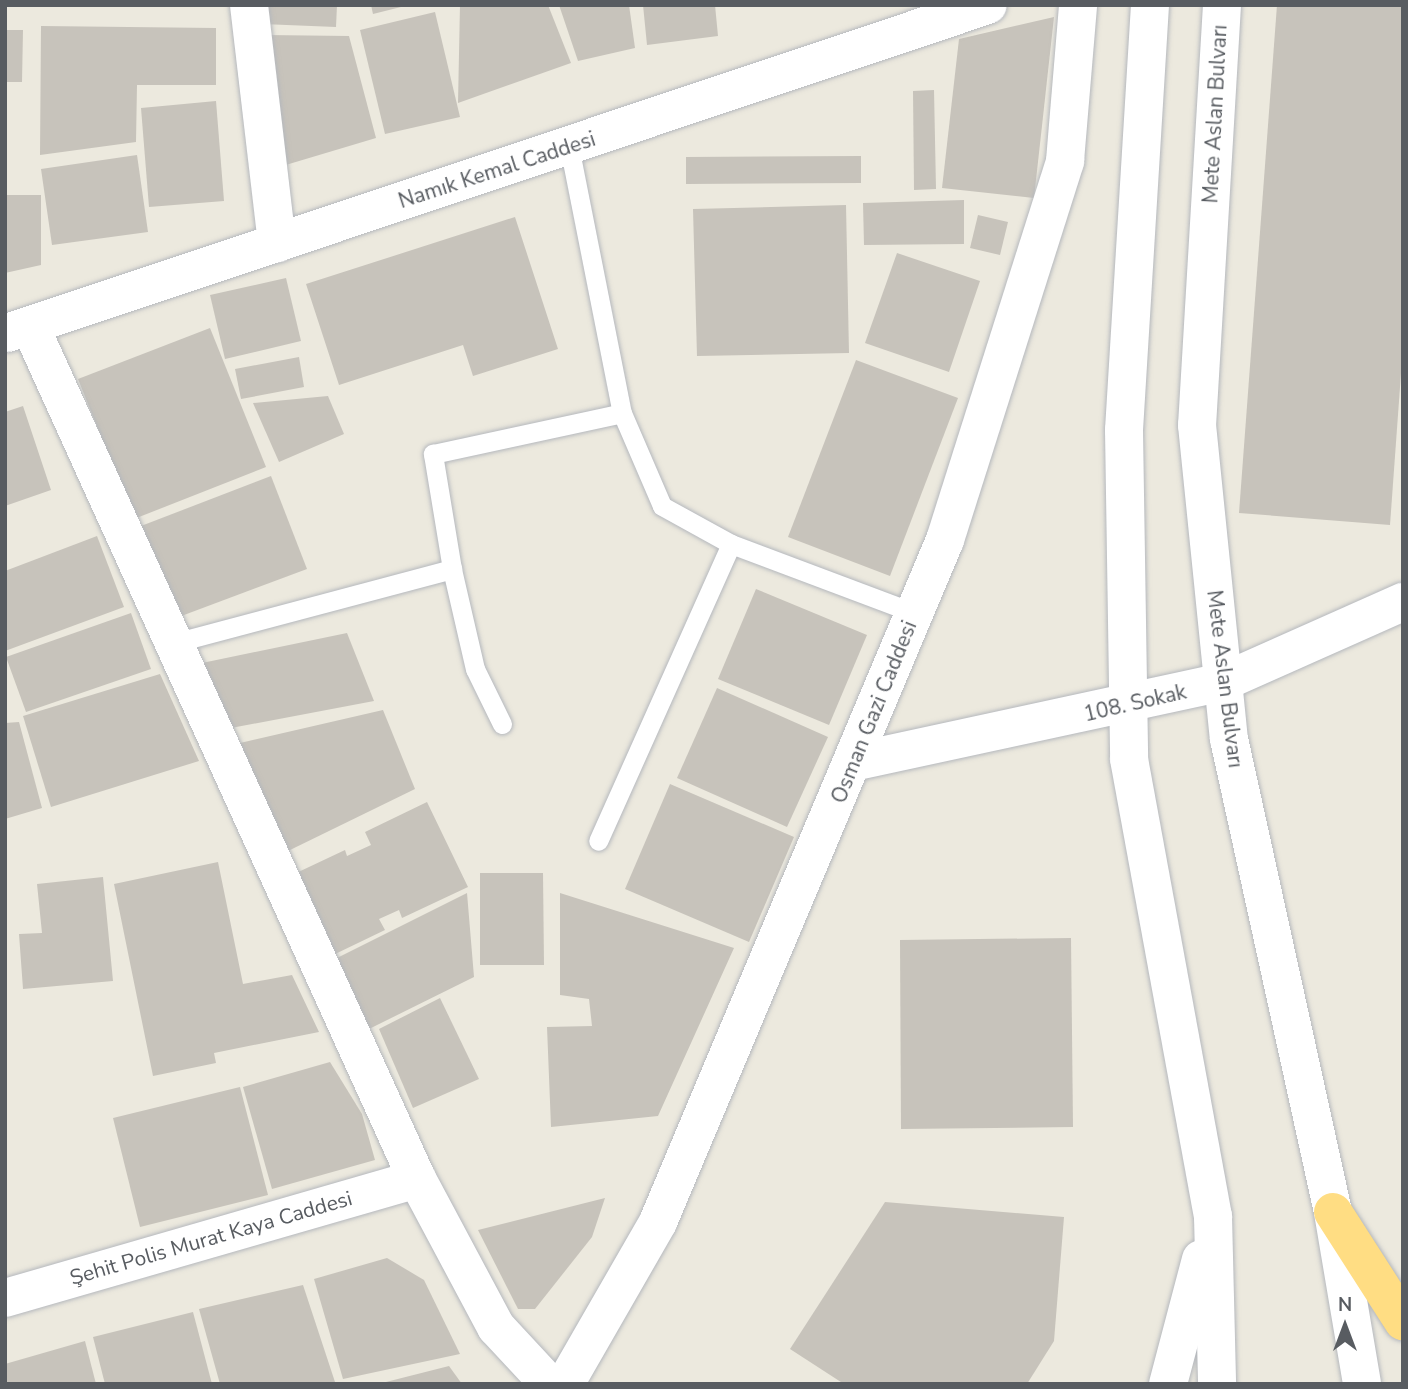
<!DOCTYPE html>
<html>
<head>
<meta charset="utf-8">
<style>
  body { margin:0 }
  #map { position:relative; width:1408px; height:1389px; overflow:hidden; background:#ece9de; font-family:"Nunito Sans",sans-serif }
  div>[style] { position:absolute }
  [style*='--x'] { left:calc(var(--x)*1px); top:calc(var(--y)*1px); width:calc(var(--w)*1px); rotate:calc(var(--a)*1deg) }
  .building>* { inset:0; background:#c7c3bb }
  .roads { filter:drop-shadow(0 0 2px #b5b8bd) drop-shadow(0 0 2px #b5b8bd) }
  .lane>* { height:19px; margin:-9.5px; padding:0 9.5px; transform-origin:9.5px; border-radius:9.5px; background:#fff }
  .street>* { height:38px; margin:-19px; padding:0 19px; transform-origin:19px; border-radius:19px; background:#fff }
  .secondary>* { height:38px; margin:-19px; padding:0 19px; transform-origin:19px; border-radius:19px; background:#fff }
  .highway>* { height:38px; margin:-19px; padding:0 19px; transform-origin:19px; border-radius:19px; background:#ffdd83 }
  span { translate:-50% -50%; white-space:nowrap; text-align:center; line-height:1.15; -webkit-text-stroke:6px #fff; paint-order:stroke }
  .street-label { font-size:21px; color:#585c61 }
  .frame { position:absolute; inset:0; border:7px solid #585c61; pointer-events:none }
  .north { position:absolute; left:1310px; top:1291px; width:70px; height:70px; -webkit-text-stroke:5px #fff; paint-order:stroke; rotate:0deg; font-size:19px; font-weight:700; line-height:28px; text-align:center; color:#585c61 }
  .north::after { content:''; display:block; margin:auto; width:24px; height:32px; background:#585c61; clip-path:polygon(50% 0,100% 100%,50% 72%,0 100%) }
</style>
</head>
<body>
<div id="map">
  <div class="building">
    <div style="clip-path:polygon(263px 5px,337px 5px,336px 27px,262px 24px)"></div>
    <div style="clip-path:polygon(371px 5px,405px 5px,405px 6px,373px 14px)"></div>
    <div style="clip-path:polygon(460px 5px,548px 5px,571px 63px,458px 103px)"></div>
    <div style="clip-path:polygon(559px 5px,629px 5px,635px 48px,578px 61px)"></div>
    <div style="clip-path:polygon(643px 5px,715px 5px,718px 36px,647px 45px)"></div>
    <div style="clip-path:polygon(1277px 5px,1403px 5px,1403px 346px,1390px 525px,1239px 513px)"></div>
    <div style="clip-path:polygon(435px 12px,460px 117px,385px 134px,360px 30px)"></div>
    <div style="clip-path:polygon(1054px 17px,1034px 198px,942px 188px,959px 39px)"></div>
    <div style="clip-path:polygon(41px 26px,216px 28px,216px 85px,137px 85px,136px 142px,40px 155px)"></div>
    <div style="clip-path:polygon(5px 30px,23px 30px,22px 82px,5px 82px)"></div>
    <div style="clip-path:polygon(266px 35px,349px 36px,376px 138px,279px 167px)"></div>
    <div style="clip-path:polygon(934px 90px,936px 189px,914px 190px,913px 91px)"></div>
    <div style="clip-path:polygon(216px 101px,224px 201px,149px 207px,141px 108px)"></div>
    <div style="clip-path:polygon(137px 155px,148px 232px,52px 245px,41px 169px)"></div>
    <div style="clip-path:polygon(861px 156px,861px 183px,686px 184px,686px 157px)"></div>
    <div style="clip-path:polygon(5px 195px,41px 195px,41px 265px,5px 273px)"></div>
    <div style="clip-path:polygon(964px 200px,964px 244px,864px 245px,863px 203px)"></div>
    <div style="clip-path:polygon(846px 205px,849px 353px,697px 356px,693px 209px)"></div>
    <div style="clip-path:polygon(978px 215px,1008px 222px,1000px 255px,970px 248px)"></div>
    <div style="clip-path:polygon(515px 217px,558px 349px,473px 376px,463px 345px,339px 385px,306px 284px)"></div>
    <div style="clip-path:polygon(897px 253px,980px 281px,949px 372px,865px 343px)"></div>
    <div style="clip-path:polygon(286px 278px,301px 341px,225px 359px,210px 295px)"></div>
    <div style="clip-path:polygon(210px 328px,266px 467px,134px 519px,78px 379px)"></div>
    <div style="clip-path:polygon(299px 357px,304px 387px,241px 399px,235px 369px)"></div>
    <div style="clip-path:polygon(856px 360px,958px 398px,890px 576px,788px 537px)"></div>
    <div style="clip-path:polygon(328px 396px,344px 434px,279px 462px,253px 403px)"></div>
    <div style="clip-path:polygon(23px 406px,51px 490px,5px 506px,5px 412px)"></div>
    <div style="clip-path:polygon(271px 476px,307px 569px,176px 618px,141px 526px)"></div>
    <div style="clip-path:polygon(97px 536px,124px 607px,5px 651px,5px 571px)"></div>
    <div style="clip-path:polygon(756px 589px,867px 635px,829px 725px,718px 679px)"></div>
    <div style="clip-path:polygon(131px 613px,151px 669px,26px 712px,6px 657px)"></div>
    <div style="clip-path:polygon(347px 633px,374px 701px,231px 728px,202px 663px)"></div>
    <div style="clip-path:polygon(160px 674px,199px 761px,51px 807px,23px 716px)"></div>
    <div style="clip-path:polygon(717px 688px,828px 737px,787px 827px,677px 778px)"></div>
    <div style="clip-path:polygon(383px 710px,415px 789px,288px 851px,240px 743px)"></div>
    <div style="clip-path:polygon(19px 722px,42px 808px,5px 819px,5px 723px)"></div>
    <div style="clip-path:polygon(670px 784px,794px 837px,749px 942px,625px 889px)"></div>
    <div style="clip-path:polygon(427px 802px,468px 887px,402px 918px,399px 910px,379px 919px,385px 930px,331px 956px,292px 875px,345px 850px,347px 856px,371px 845px,365px 832px)"></div>
    <div style="clip-path:polygon(218px 862px,243px 984px,292px 975px,319px 1032px,214px 1053px,216px 1063px,153px 1076px,114px 884px)"></div>
    <div style="clip-path:polygon(480px 873px,543px 873px,544px 965px,480px 965px)"></div>
    <div style="clip-path:polygon(103px 877px,113px 981px,23px 989px,19px 934px,42px 933px,37px 884px)"></div>
    <div style="clip-path:polygon(467px 893px,474px 977px,369px 1029px,335px 959px)"></div>
    <div style="clip-path:polygon(560px 893px,734px 948px,658px 1116px,551px 1127px,547px 1027px,592px 1026px,589px 999px,560px 995px)"></div>
    <div style="clip-path:polygon(1071px 938px,1073px 1127px,901px 1129px,900px 940px)"></div>
    <div style="clip-path:polygon(440px 998px,479px 1079px,413px 1108px,379px 1029px)"></div>
    <div style="clip-path:polygon(330px 1062px,362px 1114px,375px 1160px,272px 1189px,243px 1087px)"></div>
    <div style="clip-path:polygon(240px 1087px,268px 1195px,140px 1227px,113px 1118px)"></div>
    <div style="clip-path:polygon(605px 1198px,592px 1237px,535px 1309px,518px 1309px,478px 1230px)"></div>
    <div style="clip-path:polygon(885px 1202px,1064px 1217px,1054px 1341px,1027px 1384px,844px 1384px,790px 1349px)"></div>
    <div style="clip-path:polygon(387px 1258px,424px 1280px,460px 1354px,343px 1379px,314px 1279px)"></div>
    <div style="clip-path:polygon(303px 1285px,335px 1382px,220px 1384px,199px 1309px)"></div>
    <div style="clip-path:polygon(193px 1312px,212px 1384px,105px 1384px,93px 1337px)"></div>
    <div style="clip-path:polygon(85px 1341px,96px 1384px,5px 1384px,5px 1364px)"></div>
    <div style="clip-path:polygon(449px 1366px,462px 1384px,382px 1384px,382px 1383px)"></div>
  </div>
  <div class="roads">
    <div class="lane">
      <div style="--x:569;--y:146;--w:272;--a:78.8"></div>
      <div style="--x:622;--y:413;--w:101;--a:66.7"></div>
      <div style="--x:662;--y:506;--w:79;--a:28.8"></div>
      <div style="--x:731;--y:544;--w:325;--a:114.1"></div>
      <div style="--x:731;--y:544;--w:197;--a:20.6"></div>
      <div style="--x:174;--y:643;--w:288;--a:-14.9"></div>
      <div style="--x:502;--y:724;--w:61;--a:-116.1"></div>
      <div style="--x:475;--y:669;--w:103;--a:-103"></div>
      <div style="--x:452;--y:569;--w:117;--a:-99.4"></div>
      <div style="--x:433;--y:454;--w:193;--a:-12.2"></div>
    </div>
    <div class="street">
      <div style="--x:249;--y:5;--w:240;--a:83.3"></div>
      <div style="--x:30;--y:326;--w:937;--a:65.6"></div>
      <div style="--x:417;--y:1179;--w:168;--a:61.9"></div>
      <div style="--x:496;--y:1327;--w:78;--a:47.1"></div>
      <div style="--x:7;--y:333;--w:1034;--a:-18.49"></div>
      <div style="--x:853;--y:762;--w:379;--a:-12.2"></div>
      <div style="--x:1223;--y:682;--w:197;--a:-24"></div>
      <div style="--x:5;--y:1298;--w:429;--a:-16.1"></div>
      <div style="--x:565;--y:1384;--w:187;--a:-60.1"></div>
      <div style="--x:658;--y:1222;--w:740;--a:-67.18"></div>
      <div style="--x:945;--y:540;--w:398;--a:-72.4"></div>
      <div style="--x:1065;--y:161;--w:157;--a:-85.2"></div>
    </div>
    <div class="secondary">
      <div style="--x:1150;--y:5;--w:426;--a:93.5"></div>
      <div style="--x:1124;--y:430;--w:329;--a:89.1"></div>
      <div style="--x:1129;--y:759;--w:465;--a:79.6"></div>
      <div style="--x:1213;--y:1216;--w:168;--a:88.6"></div>
      <div style="--x:1222;--y:5;--w:421;--a:93.4"></div>
      <div style="--x:1197;--y:425;--w:316;--a:84.2"></div>
      <div style="--x:1229;--y:739;--w:484;--a:77.6"></div>
      <div style="--x:1333;--y:1212;--w:174;--a:80.4"></div>
      <div style="--x:1168;--y:1384;--w:129;--a:-75.2"></div>
    </div>
    <div class="highway">
      <div style="--x:1333;--y:1212;--w:130;--a:57.3"></div>
    </div>
  </div>
  <div class="street-label">
    <span style="left:1215px;top:114px;rotate:-87deg">Mete Aslan Bulvarı</span>
    <span style="left:497px;top:170px;rotate:-18deg">Namık Kemal Caddesi</span>
    <span style="left:1225px;top:679px;rotate:83deg">Mete Aslan Bulvarı</span>
    <span style="left:1135px;top:703px;rotate:-13deg">108. Sokak</span>
    <span style="left:874px;top:712px;rotate:-68deg">Osman Gazi Caddesi</span>
    <span style="left:211px;top:1238px;rotate:-16deg">Şehit Polis Murat Kaya Caddesi</span>
  </div>
  <div class="frame"></div>
  <div class="north">N</div>
</div>
</body>
</html>
